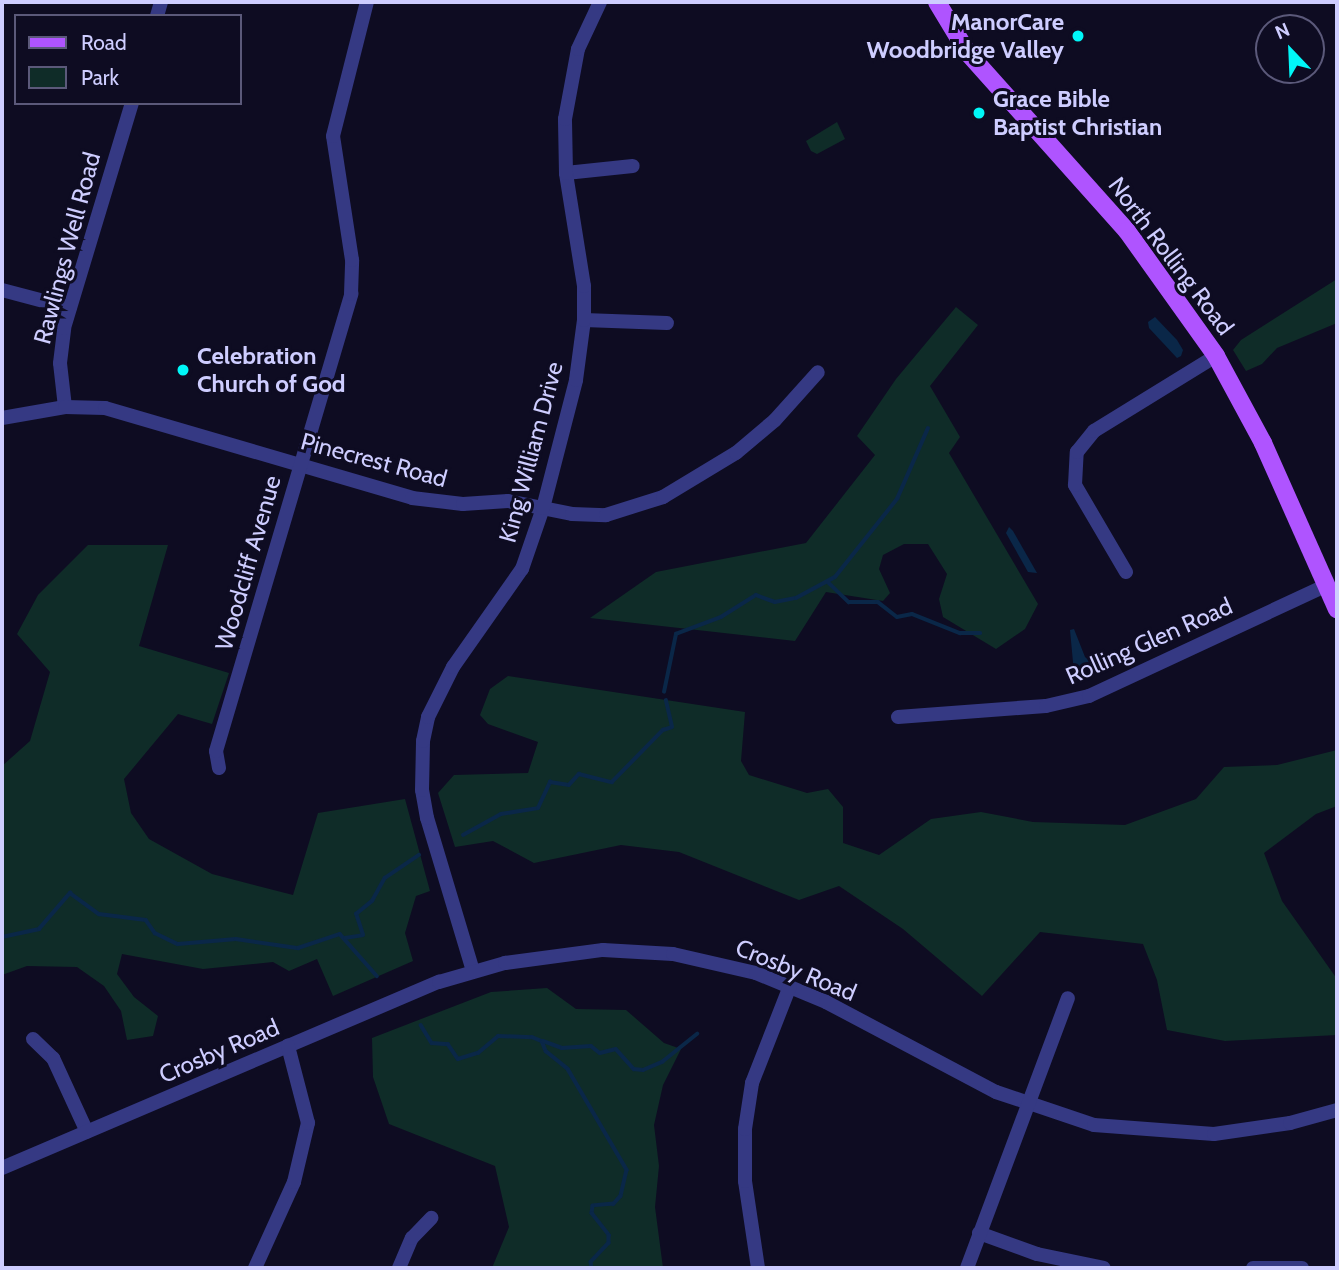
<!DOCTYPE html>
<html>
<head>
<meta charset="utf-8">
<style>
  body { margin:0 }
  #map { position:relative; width:1339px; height:1270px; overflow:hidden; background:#0e0c22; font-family:Cabin,sans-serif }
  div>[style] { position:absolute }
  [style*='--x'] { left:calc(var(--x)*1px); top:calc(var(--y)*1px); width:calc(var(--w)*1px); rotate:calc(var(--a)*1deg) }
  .green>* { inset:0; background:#0f2c28 }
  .water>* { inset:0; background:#0a2748 }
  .stream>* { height:3.5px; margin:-1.75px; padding:0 1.75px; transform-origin:1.75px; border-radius:1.75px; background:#0a2748 }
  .minor>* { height:14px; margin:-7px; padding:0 7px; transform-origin:7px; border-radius:7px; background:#353983 }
  .major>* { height:18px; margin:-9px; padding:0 9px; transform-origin:9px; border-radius:9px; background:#af54ff }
  .dots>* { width:19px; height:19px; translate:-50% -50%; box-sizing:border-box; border:4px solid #0e0c22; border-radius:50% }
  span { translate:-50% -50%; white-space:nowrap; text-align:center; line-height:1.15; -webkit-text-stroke:6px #0e0c22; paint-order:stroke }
  .poi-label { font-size:24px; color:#cecdff; font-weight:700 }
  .right { translate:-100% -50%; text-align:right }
  .left { translate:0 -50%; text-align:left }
  .street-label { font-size:24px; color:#cecdff }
  .frame { position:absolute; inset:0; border:4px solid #cecdff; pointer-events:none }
  .legend { position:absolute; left:14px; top:14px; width:228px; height:91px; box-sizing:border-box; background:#0e0c22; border:2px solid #5b597a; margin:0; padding:9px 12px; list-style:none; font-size:21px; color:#cecdff }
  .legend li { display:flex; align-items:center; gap:14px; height:35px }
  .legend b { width:35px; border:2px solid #5b597a }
  .north { position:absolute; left:1255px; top:14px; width:70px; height:70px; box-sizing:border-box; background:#0e0c22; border:2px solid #5b597a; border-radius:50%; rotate:337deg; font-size:19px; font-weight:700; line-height:28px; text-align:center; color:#cecdff }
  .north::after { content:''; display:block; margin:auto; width:24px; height:32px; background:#00f7f8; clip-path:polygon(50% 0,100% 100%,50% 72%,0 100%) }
</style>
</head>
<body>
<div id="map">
  <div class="green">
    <div style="clip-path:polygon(837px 122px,845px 139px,817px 154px,811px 151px,806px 141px)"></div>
    <div style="clip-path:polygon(1337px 279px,1337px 323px,1277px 348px,1262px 364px,1246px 371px,1233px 350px,1241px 340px)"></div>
    <div style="clip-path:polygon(956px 307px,978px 325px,930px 386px,960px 437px,949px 453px,1038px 604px,1025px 629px,996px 649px,943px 617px,939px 599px,947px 574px,928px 544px,904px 544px,883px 555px,879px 569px,890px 593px,883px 601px,826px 592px,795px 641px,590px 618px,656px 572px,806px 543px,875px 455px,857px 436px,896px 379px)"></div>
    <div style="clip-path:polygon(88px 545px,168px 545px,139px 646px,229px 673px,212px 724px,178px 714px,124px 779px,131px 813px,149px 839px,212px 874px,293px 895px,318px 813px,405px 799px,430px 891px,416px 896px,405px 933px,413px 961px,333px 996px,317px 959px,289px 971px,273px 962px,203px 969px,122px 954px,117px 974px,134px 997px,158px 1016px,153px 1036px,127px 1040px,121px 1011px,104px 986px,77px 967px,27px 966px,2px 975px,2px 766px,30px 741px,50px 672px,17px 634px,38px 595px)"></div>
    <div style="clip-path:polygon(508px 676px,745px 712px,741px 761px,749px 775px,807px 793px,828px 789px,843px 807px,843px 843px,879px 855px,931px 819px,981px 812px,1033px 822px,1125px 825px,1196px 799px,1224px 767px,1277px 765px,1337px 750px,1337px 806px,1316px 814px,1264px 853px,1282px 901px,1337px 979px,1337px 1035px,1225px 1041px,1167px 1030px,1157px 980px,1143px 944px,1040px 932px,982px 996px,903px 929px,839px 886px,799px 900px,679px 852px,621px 845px,534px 863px,493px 841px,455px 847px,438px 793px,454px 775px,528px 773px,538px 742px,488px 724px,480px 715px,490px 689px)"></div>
    <div style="clip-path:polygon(547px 988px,576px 1009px,626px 1010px,664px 1043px,681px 1049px,663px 1085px,654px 1125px,659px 1166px,655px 1207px,663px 1268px,492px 1268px,509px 1227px,495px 1166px,389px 1124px,373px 1077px,372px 1038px,491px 992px)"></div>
  </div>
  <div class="water">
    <div style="clip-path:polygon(1155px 317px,1177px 340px,1183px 350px,1181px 356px,1177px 358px,1149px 328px,1148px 322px)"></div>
    <div style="clip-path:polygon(1009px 527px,1013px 531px,1037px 573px,1028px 572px,1006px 533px)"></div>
    <div style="clip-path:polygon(1074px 629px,1085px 657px,1094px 665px,1074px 673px,1070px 630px)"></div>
  </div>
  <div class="stream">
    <div style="--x:828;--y:582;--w:29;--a:44"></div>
    <div style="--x:849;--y:602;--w:29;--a:0"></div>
    <div style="--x:878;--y:602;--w:24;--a:38"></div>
    <div style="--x:897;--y:617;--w:15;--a:-11"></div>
    <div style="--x:912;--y:614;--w:52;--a:21.6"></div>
    <div style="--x:960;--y:633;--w:20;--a:0"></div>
    <div style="--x:664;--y:692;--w:59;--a:-78.3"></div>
    <div style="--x:676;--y:634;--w:48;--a:-20.7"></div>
    <div style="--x:721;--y:617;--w:41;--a:-32.2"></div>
    <div style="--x:756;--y:595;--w:20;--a:20"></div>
    <div style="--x:775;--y:602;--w:21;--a:-11"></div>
    <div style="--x:796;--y:598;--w:44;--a:-28.3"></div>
    <div style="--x:835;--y:577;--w:100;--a:-51.5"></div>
    <div style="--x:897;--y:499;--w:77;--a:-66.4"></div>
    <div style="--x:463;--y:835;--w:43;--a:-28.9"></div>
    <div style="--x:501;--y:814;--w:37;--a:-9"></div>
    <div style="--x:538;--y:808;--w:29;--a:-65"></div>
    <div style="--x:550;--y:782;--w:19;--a:9"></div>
    <div style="--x:569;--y:785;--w:15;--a:-48"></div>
    <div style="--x:579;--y:774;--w:34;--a:14"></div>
    <div style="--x:612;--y:782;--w:73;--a:-45.6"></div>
    <div style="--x:663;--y:730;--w:9;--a:-18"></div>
    <div style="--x:672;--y:727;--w:27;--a:-103"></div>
    <div style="--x:2;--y:937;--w:38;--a:-12"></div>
    <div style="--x:39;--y:929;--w:48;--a:-49.3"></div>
    <div style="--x:70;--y:893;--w:36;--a:36"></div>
    <div style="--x:99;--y:914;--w:47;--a:7.3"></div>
    <div style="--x:146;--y:920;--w:16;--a:55"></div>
    <div style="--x:155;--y:933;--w:25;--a:26"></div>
    <div style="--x:178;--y:944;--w:58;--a:-4.9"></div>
    <div style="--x:236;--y:939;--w:63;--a:8.3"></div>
    <div style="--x:298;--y:948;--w:44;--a:-18.4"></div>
    <div style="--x:340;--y:934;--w:56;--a:48.6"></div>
    <div style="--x:345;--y:938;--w:18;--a:-9"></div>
    <div style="--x:363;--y:935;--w:22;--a:-108"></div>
    <div style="--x:356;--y:914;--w:21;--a:-39"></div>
    <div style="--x:372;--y:901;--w:26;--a:-61"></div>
    <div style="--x:385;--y:878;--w:41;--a:-34.1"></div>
    <div style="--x:421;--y:1025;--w:21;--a:59"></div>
    <div style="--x:432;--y:1043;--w:16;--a:4"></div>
    <div style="--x:448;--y:1044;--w:18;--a:56"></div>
    <div style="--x:458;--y:1059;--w:21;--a:-17"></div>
    <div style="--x:478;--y:1053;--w:26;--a:-40"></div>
    <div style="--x:498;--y:1036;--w:34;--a:2"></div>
    <div style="--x:532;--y:1037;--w:11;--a:22"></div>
    <div style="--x:542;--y:1041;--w:11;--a:68"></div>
    <div style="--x:546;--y:1051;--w:28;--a:39"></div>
    <div style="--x:568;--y:1069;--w:117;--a:59.7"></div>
    <div style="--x:627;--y:1170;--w:27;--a:103"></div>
    <div style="--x:621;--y:1196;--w:11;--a:131"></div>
    <div style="--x:614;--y:1204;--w:21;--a:175"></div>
    <div style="--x:593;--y:1206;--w:7;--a:98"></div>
    <div style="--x:592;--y:1213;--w:28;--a:52"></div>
    <div style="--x:609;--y:1235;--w:8;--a:90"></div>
    <div style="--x:609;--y:1243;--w:26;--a:133"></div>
    <div style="--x:591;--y:1262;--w:6;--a:81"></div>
    <div style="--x:543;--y:1041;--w:20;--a:20"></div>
    <div style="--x:562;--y:1048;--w:29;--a:-4"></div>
    <div style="--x:591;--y:1046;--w:11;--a:38"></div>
    <div style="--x:600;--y:1053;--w:16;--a:-14"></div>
    <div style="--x:616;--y:1049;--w:27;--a:48"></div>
    <div style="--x:634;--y:1069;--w:9;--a:6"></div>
    <div style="--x:643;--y:1070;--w:21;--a:-23"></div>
    <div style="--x:662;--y:1062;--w:45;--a:-38.7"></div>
  </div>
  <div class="minor">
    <div style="--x:157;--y:16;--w:15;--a:-74"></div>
    <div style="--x:566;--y:173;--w:67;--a:-6"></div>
    <div style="--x:2;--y:290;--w:70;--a:14.8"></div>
    <div style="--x:584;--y:320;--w:83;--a:2.1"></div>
    <div style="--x:65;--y:407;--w:44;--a:-96.5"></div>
    <div style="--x:60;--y:363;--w:35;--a:-83"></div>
    <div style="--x:64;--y:328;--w:235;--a:-73.2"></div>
    <div style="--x:2;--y:418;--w:64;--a:-9.9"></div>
    <div style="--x:65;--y:407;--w:40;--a:1.4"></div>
    <div style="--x:105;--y:408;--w:320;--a:16.3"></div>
    <div style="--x:412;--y:498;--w:51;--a:6.7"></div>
    <div style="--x:463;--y:504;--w:45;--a:-3.8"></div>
    <div style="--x:508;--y:501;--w:65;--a:11.5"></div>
    <div style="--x:572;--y:514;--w:34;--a:2"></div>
    <div style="--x:606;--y:515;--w:60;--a:-17.5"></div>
    <div style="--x:663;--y:497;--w:85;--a:-31.1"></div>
    <div style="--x:736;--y:453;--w:51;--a:-40.2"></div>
    <div style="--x:775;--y:420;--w:64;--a:-48.1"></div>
    <div style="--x:1126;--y:572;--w:101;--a:-120.4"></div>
    <div style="--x:1075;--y:485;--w:33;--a:-87"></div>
    <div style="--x:1077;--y:452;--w:27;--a:-51"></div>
    <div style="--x:1094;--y:431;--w:143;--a:-31.6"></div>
    <div style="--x:898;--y:717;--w:148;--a:-4.3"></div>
    <div style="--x:1046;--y:706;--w:44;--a:-13.1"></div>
    <div style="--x:1089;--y:696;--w:263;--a:-25"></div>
    <div style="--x:219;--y:768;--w:17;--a:-100"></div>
    <div style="--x:216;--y:751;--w:477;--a:-73.5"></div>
    <div style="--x:351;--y:294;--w:34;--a:-88"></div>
    <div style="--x:352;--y:260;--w:125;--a:-98.7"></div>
    <div style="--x:333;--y:136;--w:138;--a:-75.8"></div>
    <div style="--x:473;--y:971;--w:160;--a:-106.7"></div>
    <div style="--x:427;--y:818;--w:28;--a:-100"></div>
    <div style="--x:422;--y:790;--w:49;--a:-88.8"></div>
    <div style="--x:423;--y:741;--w:25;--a:-78"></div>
    <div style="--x:428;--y:717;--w:56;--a:-63.4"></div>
    <div style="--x:453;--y:667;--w:120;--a:-54.9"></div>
    <div style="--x:522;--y:569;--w:65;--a:-71"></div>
    <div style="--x:543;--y:508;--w:132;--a:-75.5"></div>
    <div style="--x:576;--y:380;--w:61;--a:-82.4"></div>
    <div style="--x:584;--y:320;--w:34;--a:-90"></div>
    <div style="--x:584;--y:286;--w:114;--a:-99.1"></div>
    <div style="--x:566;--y:173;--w:54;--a:-91.1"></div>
    <div style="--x:565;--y:119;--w:71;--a:-79.5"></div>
    <div style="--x:578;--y:49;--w:52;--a:-64.9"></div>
    <div style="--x:33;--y:1039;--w:28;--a:44"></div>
    <div style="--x:53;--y:1058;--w:81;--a:65.3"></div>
    <div style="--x:2;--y:1168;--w:475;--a:-23.1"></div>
    <div style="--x:439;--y:982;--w:69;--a:-16.1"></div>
    <div style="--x:505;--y:963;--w:99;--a:-7.6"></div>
    <div style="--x:603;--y:950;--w:70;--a:3.3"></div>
    <div style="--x:673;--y:954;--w:85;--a:12.9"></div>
    <div style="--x:756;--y:973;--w:76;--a:22.5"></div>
    <div style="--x:826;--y:1002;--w:192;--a:27.9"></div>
    <div style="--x:996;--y:1092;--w:103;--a:18.6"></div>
    <div style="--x:1094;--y:1125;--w:120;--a:4.3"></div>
    <div style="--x:1214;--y:1134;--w:77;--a:-8.2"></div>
    <div style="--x:1290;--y:1123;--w:49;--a:-15.5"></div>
    <div style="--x:979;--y:1233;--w:62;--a:19.9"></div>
    <div style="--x:1037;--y:1254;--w:68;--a:11.8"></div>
    <div style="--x:255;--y:1268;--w:94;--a:-65.6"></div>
    <div style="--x:294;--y:1182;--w:61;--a:-76.7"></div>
    <div style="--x:308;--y:1123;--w:80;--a:-104.6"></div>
    <div style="--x:399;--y:1268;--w:33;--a:-67"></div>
    <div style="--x:412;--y:1238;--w:28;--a:-46"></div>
    <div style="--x:758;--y:1268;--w:88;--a:-98.5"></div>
    <div style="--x:745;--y:1181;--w:52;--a:-90"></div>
    <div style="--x:745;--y:1129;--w:47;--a:-81.3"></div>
    <div style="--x:752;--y:1083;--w:104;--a:-68.6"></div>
    <div style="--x:967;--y:1268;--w:288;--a:-69.5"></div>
    <div style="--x:1253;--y:1268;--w:49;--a:0"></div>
  </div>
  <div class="major">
    <div style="--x:937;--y:2;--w:58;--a:59"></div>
    <div style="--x:967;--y:52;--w:240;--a:48.2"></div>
    <div style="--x:1127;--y:231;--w:153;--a:54.5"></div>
    <div style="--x:1216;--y:356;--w:99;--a:61.6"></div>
    <div style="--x:1263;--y:443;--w:182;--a:66"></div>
  </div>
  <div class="dots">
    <div style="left:1078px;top:36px;background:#00f7f8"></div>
    <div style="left:979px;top:113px;background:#00f7f8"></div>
    <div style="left:183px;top:370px;background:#00f7f8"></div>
  </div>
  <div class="poi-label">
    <span class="right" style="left:1064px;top:36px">ManorCare<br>Woodbridge Valley</span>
    <span class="left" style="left:993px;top:113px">Grace Bible<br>Baptist Christian</span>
    <span class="left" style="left:197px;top:370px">Celebration<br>Church of God</span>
  </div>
  <div class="street-label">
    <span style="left:67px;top:248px;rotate:-75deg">Rawlings Well Road</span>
    <span style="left:1171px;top:256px;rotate:53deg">North Rolling Road</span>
    <span style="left:531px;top:452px;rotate:-75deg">King William Drive</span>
    <span style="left:374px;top:460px;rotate:15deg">Pinecrest Road</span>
    <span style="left:248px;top:563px;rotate:-74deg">Woodcliff Avenue</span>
    <span style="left:1149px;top:641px;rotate:-24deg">Rolling Glen Road</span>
    <span style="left:796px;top:970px;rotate:22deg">Crosby Road</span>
    <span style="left:219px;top:1051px;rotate:-23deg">Crosby Road</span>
  </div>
  <div class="frame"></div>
  <ul class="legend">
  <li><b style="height:9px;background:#af54ff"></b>Road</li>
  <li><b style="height:19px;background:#0f2c28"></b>Park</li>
  </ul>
  <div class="north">N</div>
</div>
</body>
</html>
